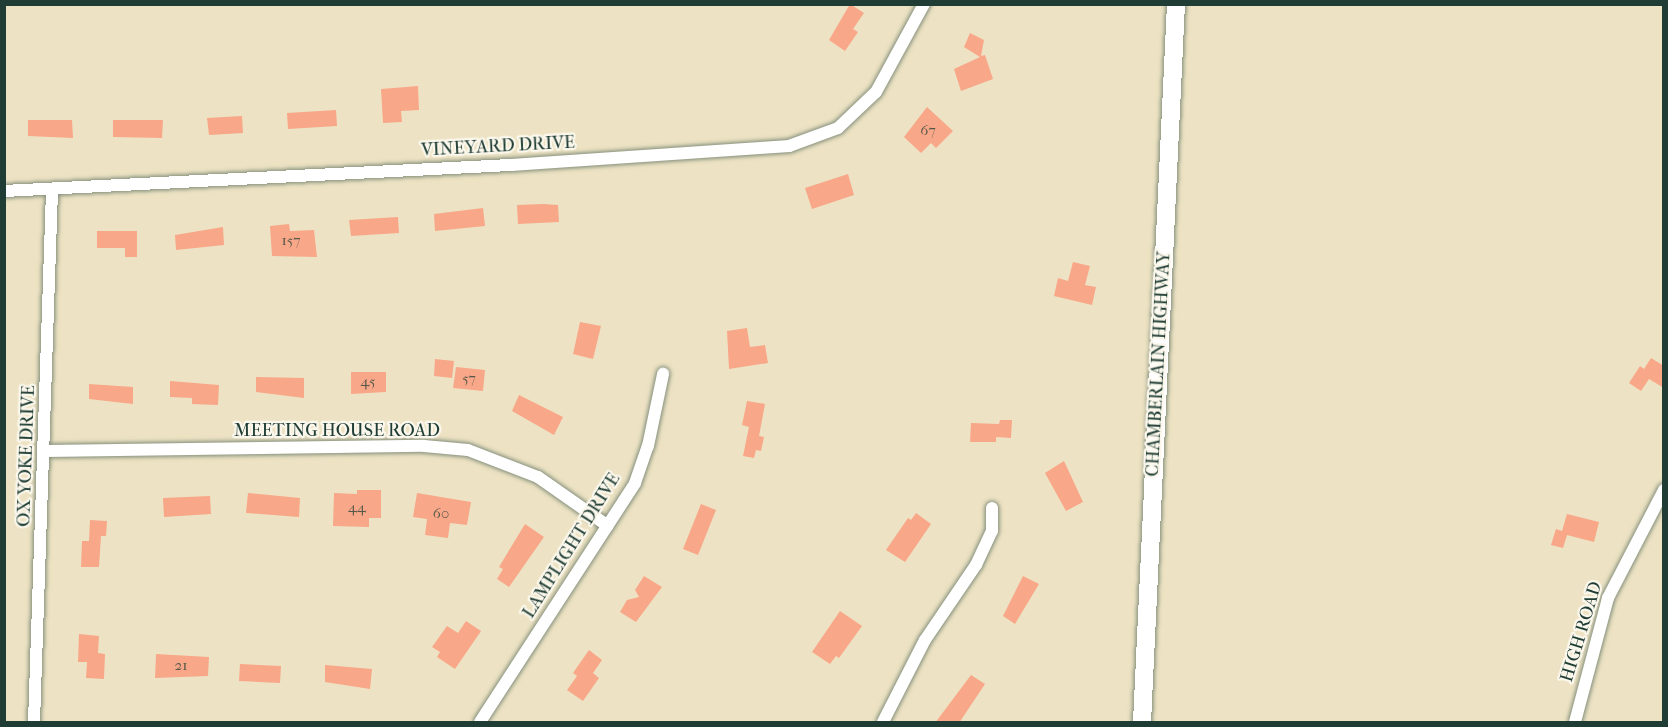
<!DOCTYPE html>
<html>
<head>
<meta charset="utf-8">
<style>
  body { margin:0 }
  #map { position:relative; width:1668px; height:727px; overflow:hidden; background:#ede3c4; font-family:"IM FELL French Canon",serif }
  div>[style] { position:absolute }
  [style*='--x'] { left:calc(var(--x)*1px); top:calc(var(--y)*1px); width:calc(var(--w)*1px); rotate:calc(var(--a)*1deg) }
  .building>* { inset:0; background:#f8a788 }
  .roads { filter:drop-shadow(0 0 2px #86907c) drop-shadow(0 0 2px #86907c) }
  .street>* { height:12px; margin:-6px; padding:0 6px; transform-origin:6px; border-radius:6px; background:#fff }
  .secondary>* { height:18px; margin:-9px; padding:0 9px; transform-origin:9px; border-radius:9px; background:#fff }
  span { translate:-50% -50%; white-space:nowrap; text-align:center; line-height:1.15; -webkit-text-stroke:4.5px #fbf7ec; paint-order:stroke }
  .number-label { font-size:15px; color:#555849 }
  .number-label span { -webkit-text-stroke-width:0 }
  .street-label { font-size:18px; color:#1f3d34 }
  .frame { position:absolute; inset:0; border:6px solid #1f3d34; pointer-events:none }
</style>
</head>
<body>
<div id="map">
  <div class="building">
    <div style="clip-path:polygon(850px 4px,864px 13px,853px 29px,858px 32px,845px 51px,829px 40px)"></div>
    <div style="clip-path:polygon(970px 33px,984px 40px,981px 56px,985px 55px,993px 79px,961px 91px,954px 69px,980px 57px,964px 47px)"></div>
    <div style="clip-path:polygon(418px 86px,419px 110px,401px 111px,402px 122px,383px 123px,381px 89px)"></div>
    <div style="clip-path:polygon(927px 107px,953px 131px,936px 148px,931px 143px,921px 153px,904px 137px)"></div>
    <div style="clip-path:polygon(336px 110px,337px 126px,288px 129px,287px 113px)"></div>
    <div style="clip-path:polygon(242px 116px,243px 133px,209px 135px,207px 118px)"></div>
    <div style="clip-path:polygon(28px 120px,72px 120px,73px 138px,28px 136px)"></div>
    <div style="clip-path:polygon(113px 120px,163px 120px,162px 138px,113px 137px)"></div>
    <div style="clip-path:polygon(848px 174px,854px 195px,812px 209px,805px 188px)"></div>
    <div style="clip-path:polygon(543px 204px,558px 205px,559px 222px,518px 224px,517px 205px)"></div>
    <div style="clip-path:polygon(483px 208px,485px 226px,435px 231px,434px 214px)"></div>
    <div style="clip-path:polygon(398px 217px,399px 233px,351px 236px,349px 220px)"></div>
    <div style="clip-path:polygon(289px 224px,290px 231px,314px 230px,317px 257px,272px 256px,270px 226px)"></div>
    <div style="clip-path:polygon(223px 227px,224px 245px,176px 250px,175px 235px)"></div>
    <div style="clip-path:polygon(97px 231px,137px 231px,137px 257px,125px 257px,125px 248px,97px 248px)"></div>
    <div style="clip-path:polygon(1073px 262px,1090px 266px,1085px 285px,1096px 287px,1092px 305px,1054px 296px,1058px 278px,1068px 281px)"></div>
    <div style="clip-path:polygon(580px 322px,601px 326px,593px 359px,573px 354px)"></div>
    <div style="clip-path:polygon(747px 328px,750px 347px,765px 345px,768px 363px,729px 369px,727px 331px)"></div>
    <div style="clip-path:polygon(1651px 358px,1664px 366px,1664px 388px,1649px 379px,1641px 391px,1629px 383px,1640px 366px,1644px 369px)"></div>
    <div style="clip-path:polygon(435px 359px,454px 361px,452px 378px,434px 376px)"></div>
    <div style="clip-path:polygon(456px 367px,485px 370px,483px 391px,453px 388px)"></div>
    <div style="clip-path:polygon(351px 372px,386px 372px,386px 392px,351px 394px)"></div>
    <div style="clip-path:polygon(256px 377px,304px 378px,304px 398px,256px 392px)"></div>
    <div style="clip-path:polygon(170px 381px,219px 385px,218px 405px,192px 404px,192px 398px,170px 397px)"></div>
    <div style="clip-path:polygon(89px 384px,133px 387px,133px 404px,89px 399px)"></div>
    <div style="clip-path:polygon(519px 395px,563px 417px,554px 435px,512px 411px)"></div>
    <div style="clip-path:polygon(747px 401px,765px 404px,759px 436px,764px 437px,761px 451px,756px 450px,754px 458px,743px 456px,749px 427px,742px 425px)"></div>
    <div style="clip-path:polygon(1000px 420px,1012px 420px,1011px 438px,996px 437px,996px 442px,970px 442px,971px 423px,999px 424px)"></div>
    <div style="clip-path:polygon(1064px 461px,1083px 502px,1066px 511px,1045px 473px)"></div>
    <div style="clip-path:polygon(357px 490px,381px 490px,381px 518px,369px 518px,369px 527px,333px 526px,334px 493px,357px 494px)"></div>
    <div style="clip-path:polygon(248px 493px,300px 498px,299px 517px,246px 513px)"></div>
    <div style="clip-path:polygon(417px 493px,471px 502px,467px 525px,450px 523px,448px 538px,425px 535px,427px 519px,413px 517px)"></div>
    <div style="clip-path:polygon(210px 496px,211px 514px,164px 517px,163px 498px)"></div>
    <div style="clip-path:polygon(701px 504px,716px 510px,698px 555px,683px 549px)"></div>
    <div style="clip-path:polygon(916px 513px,931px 524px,905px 562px,886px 550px,908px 518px,911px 520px)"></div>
    <div style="clip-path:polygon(1567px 514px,1599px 522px,1594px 542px,1567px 535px,1563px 548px,1551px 545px,1556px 529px,1562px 531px)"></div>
    <div style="clip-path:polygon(90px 520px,107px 521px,106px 536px,101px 536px,99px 567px,81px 567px,82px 541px,89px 541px)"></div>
    <div style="clip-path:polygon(525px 524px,544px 537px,509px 587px,497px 579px,503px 569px,499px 567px)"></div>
    <div style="clip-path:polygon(644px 576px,662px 587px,636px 622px,620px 612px,627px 600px,639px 597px,635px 590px)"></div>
    <div style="clip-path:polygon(1023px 576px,1039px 584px,1015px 624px,1003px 616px)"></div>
    <div style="clip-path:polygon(840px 611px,862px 626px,839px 658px,836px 656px,830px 664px,812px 652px)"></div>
    <div style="clip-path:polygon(466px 621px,481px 631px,455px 669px,437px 657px,440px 652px,432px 647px,447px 626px,458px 633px)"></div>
    <div style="clip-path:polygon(79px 634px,99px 636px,98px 653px,105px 654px,104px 679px,86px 678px,87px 662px,78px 662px)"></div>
    <div style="clip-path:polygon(589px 650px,602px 660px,593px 673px,599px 678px,583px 701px,567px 690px,577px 676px,573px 673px)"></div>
    <div style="clip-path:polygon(156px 654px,209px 657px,208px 676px,155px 678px)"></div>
    <div style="clip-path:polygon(240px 664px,281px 666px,280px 683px,239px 681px)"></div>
    <div style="clip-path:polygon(325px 665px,372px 669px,370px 689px,325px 682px)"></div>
    <div style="clip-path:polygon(971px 675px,985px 684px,959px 723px,935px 723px)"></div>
  </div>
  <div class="roads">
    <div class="street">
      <div style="--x:4;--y:191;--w:508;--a:-2.94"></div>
      <div style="--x:511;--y:165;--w:279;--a:-3.9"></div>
      <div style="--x:789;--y:146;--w:52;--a:-20.2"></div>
      <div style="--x:838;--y:128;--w:52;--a:-43.5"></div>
      <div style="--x:876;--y:92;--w:100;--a:-61.4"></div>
      <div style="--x:46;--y:451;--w:378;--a:-0.8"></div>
      <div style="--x:424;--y:446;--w:44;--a:5.2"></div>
      <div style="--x:468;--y:450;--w:75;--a:21.1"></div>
      <div style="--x:538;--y:477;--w:85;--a:35"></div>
      <div style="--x:34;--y:722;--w:532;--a:-88.06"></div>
      <div style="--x:480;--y:722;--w:285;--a:-57"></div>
      <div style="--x:635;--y:483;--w:39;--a:-71"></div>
      <div style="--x:648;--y:446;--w:74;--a:-78.2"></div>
      <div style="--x:883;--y:722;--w:92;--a:-62.9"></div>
      <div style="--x:925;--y:640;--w:91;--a:-55.8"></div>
      <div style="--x:976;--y:565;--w:38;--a:-65"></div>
      <div style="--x:992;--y:531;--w:23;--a:-90"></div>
      <div style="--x:1575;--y:722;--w:128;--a:-75.1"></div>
      <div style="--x:1608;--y:598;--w:122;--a:-62.6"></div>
    </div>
    <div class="secondary">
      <div style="--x:1142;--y:722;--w:719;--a:-87.29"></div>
    </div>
  </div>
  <div class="number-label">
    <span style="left:928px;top:131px">67</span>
    <span style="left:291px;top:241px">157</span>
    <span style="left:469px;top:379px">57</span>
    <span style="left:368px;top:382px">45</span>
    <span style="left:357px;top:508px">44</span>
    <span style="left:441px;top:514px">60</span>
    <span style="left:181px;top:666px">21</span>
  </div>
  <div class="street-label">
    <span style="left:498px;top:147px;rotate:-3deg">VINEYARD DRIVE</span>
    <span style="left:1159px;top:364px;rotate:-87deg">CHAMBERLAIN HIGHWAY</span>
    <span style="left:337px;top:431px">MEETING HOUSE ROAD</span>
    <span style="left:27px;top:456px;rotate:-88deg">OX YOKE DRIVE</span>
    <span style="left:572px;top:546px;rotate:-58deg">LAMPLIGHT DRIVE</span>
    <span style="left:1582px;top:632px;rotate:-73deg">HIGH ROAD</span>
  </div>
  <div class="frame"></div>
</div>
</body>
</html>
